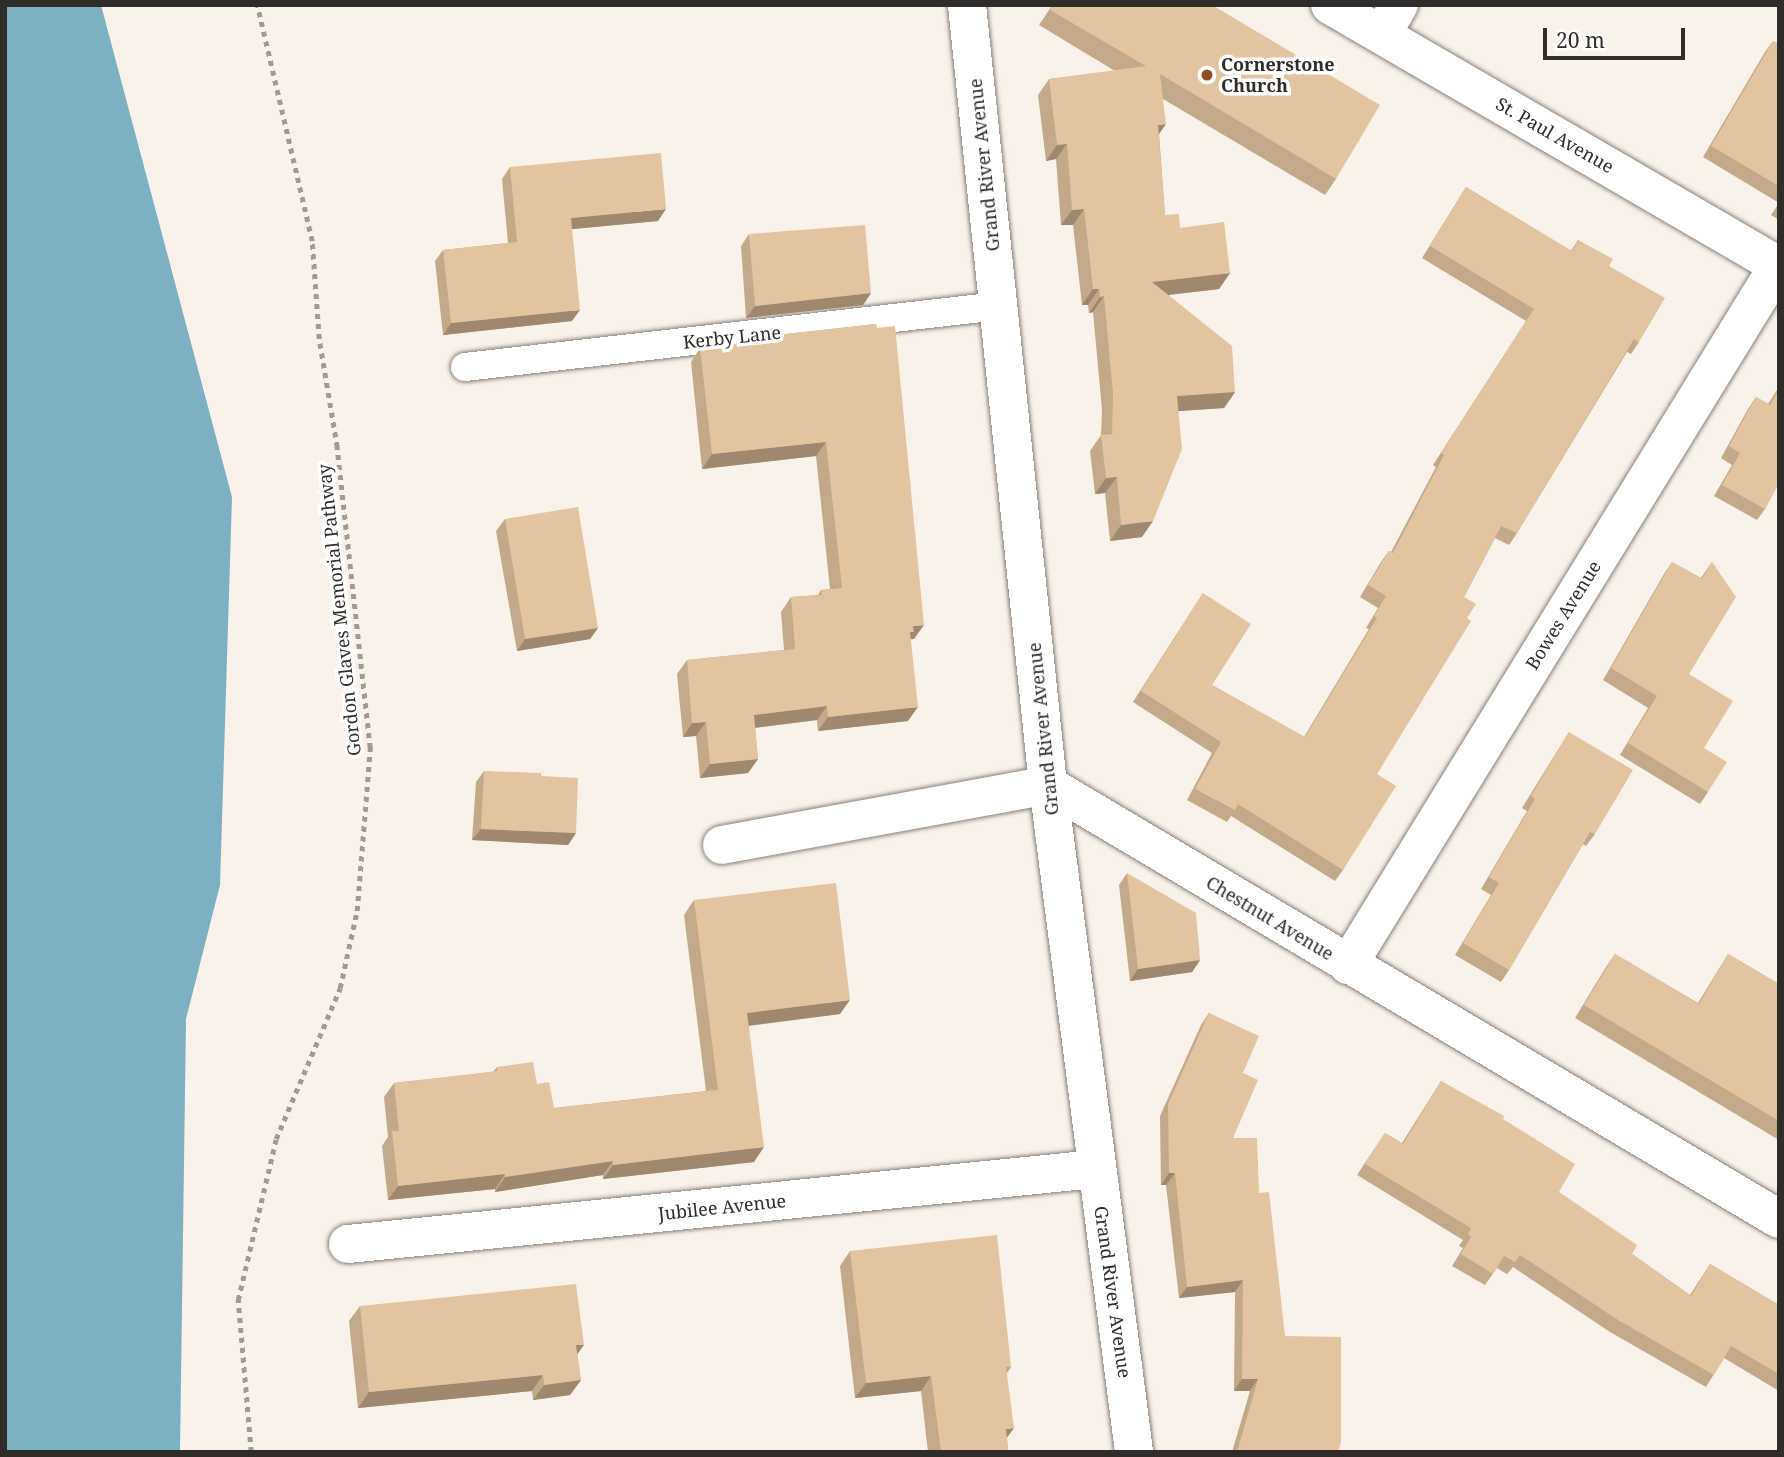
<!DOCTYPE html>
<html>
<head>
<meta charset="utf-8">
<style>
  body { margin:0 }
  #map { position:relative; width:1784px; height:1457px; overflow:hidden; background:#f9f2ea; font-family:"Noto Serif",serif }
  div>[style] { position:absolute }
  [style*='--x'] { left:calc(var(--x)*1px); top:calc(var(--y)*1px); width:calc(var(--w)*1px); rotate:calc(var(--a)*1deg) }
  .water>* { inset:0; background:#7cb0c3 }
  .path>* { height:4.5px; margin-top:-2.25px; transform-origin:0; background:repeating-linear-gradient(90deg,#a09a95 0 5px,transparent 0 10px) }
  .roads { filter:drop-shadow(0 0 2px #868079) drop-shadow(0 0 2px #868079) }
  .service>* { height:28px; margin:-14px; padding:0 14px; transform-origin:14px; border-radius:14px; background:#fff }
  .minor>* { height:38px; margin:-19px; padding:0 19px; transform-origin:19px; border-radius:19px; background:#fff }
  .tertiary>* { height:38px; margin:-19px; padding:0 19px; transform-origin:19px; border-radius:19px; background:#fff }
  .wall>* { inset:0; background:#c2a988 }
  .shaded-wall>* { inset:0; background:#9e896f }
  .building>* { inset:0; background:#e2c49e }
  .dots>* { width:19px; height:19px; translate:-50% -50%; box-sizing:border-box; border:4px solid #fff; border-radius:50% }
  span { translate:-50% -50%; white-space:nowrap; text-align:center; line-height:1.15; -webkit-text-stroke:7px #fff; paint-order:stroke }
  .poi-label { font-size:18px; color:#2f2c29; font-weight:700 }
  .left { translate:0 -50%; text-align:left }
  .street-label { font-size:18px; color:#2f2c29 }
  .frame { position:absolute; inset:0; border:7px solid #2f2c29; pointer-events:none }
  .scale { position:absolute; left:1543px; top:28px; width:142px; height:32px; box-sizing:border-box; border:4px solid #2f2c29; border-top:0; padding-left:9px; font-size:21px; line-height:24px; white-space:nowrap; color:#2f2c29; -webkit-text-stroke:5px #fff; paint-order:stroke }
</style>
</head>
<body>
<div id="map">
  <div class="water">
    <div style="clip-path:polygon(5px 5px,101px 5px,232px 497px,220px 885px,186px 1019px,180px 1452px,5px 1452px)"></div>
  </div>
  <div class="path">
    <div style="--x:251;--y:1452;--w:153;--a:-94.9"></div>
    <div style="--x:238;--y:1300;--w:165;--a:-76.7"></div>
    <div style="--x:276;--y:1139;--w:164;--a:-67"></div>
    <div style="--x:340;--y:988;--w:79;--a:-77.6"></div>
    <div style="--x:357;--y:911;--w:164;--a:-85.4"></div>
    <div style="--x:370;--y:748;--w:303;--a:-96.3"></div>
    <div style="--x:337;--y:447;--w:109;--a:-99.5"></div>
    <div style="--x:319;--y:339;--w:98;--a:-94.1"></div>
    <div style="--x:312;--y:241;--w:242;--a:-103.1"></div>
  </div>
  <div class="roads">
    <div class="service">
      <div style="--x:465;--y:367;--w:537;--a:-6.52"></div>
    </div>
    <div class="minor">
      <div style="--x:1382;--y:34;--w:34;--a:-60"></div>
      <div style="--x:722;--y:845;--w:331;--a:-10.4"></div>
      <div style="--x:1048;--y:785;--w:850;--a:30.7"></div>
      <div style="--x:1348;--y:965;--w:821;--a:-58.4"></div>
      <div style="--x:348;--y:1244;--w:752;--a:-5.73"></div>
    </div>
    <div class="tertiary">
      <div style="--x:967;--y:5;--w:784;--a:84.07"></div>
      <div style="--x:1048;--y:785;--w:673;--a:82.65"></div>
      <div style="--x:1330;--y:5;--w:519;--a:30.17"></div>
    </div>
  </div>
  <div class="wall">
    <div style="clip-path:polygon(1048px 5px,1169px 5px,1171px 6px,1171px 5px,1212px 5px,1336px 179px,1325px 195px,1163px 99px,1159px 134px,1165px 215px,1180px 228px,1230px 273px,1219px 289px,1169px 295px,1235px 392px,1224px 408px,1178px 411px,1142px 537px,1110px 541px,1105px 493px,1095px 494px,1090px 451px,1101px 435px,1102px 410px,1093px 312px,1089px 313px,1088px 305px,1082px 305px,1073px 225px,1061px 225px,1056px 159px,1046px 161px,1038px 95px,1049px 79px,1115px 71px,1039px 25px,1051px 7px)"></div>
    <div style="clip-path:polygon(1773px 41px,1779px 44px,1779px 203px,1703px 157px,1765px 52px)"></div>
    <div style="clip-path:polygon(510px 167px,658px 221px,572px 229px,572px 321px,443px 335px,435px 261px,443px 250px,508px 243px,502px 179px)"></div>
    <div style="clip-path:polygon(1466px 187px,1571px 251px,1578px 240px,1609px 266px,1639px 342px,1631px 354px,1627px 352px,1517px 533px,1509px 545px,1495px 538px,1464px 597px,1467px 618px,1377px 774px,1343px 870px,1335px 881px,1231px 816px,1227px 822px,1187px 800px,1212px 753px,1133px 702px,1203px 593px,1212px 685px,1304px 737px,1369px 629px,1366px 628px,1378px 608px,1360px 597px,1381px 562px,1389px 551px,1391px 552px,1436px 467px,1433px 465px,1526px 321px,1422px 258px)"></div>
    <div style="clip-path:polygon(1779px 203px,1779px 220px,1771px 215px)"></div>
    <div style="clip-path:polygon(749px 234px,871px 293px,863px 305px,746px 318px,741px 246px)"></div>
    <div style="clip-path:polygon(876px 324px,914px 639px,910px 639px,908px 721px,818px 731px,817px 720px,755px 728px,758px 759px,748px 773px,700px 778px,696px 736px,683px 737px,677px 674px,687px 660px,784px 650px,781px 612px,791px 597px,818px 595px,821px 590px,830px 589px,816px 456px,702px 469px,691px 362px,700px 348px,756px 342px,759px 337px)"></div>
    <div style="clip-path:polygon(1779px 387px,1779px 487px,1777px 486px,1765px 509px,1757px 520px,1714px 496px,1732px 465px,1721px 458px,1748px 409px,1756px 397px,1768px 404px)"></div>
    <div style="clip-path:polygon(505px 519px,598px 628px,590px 639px,517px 651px,496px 531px)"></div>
    <div style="clip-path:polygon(1672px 562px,1701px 578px,1712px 562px,1689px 674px,1704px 748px,1708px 792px,1700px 804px,1620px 755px,1648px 708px,1603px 680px,1664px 574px)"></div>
    <div style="clip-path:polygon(1569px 732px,1595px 834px,1586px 846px,1583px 844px,1509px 970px,1501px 982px,1455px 955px,1491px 895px,1481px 889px,1527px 811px,1522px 808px)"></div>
    <div style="clip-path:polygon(484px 771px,541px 776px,576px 833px,568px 845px,472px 840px,476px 782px)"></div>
    <div style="clip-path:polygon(1127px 873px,1200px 960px,1192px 972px,1130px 981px,1119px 885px)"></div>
    <div style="clip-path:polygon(694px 900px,840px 1014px,749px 1026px,754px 1162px,603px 1179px,603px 1175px,495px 1192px,495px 1189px,388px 1200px,382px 1146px,388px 1137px,384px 1097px,394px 1083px,493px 1072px,497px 1067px,537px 1084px,554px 1108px,706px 1091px,684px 915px)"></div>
    <div style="clip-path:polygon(1615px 954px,1698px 1003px,1728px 954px,1779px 984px,1779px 1140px,1575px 1018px,1606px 967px)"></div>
    <div style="clip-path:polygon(1209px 1013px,1243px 1073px,1233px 1138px,1259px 1193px,1285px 1336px,1338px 1452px,1232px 1452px,1250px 1391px,1234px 1391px,1235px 1292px,1179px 1298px,1166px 1185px,1161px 1185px,1160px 1116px,1201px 1025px)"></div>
    <div style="clip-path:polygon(1441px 1081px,1503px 1119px,1559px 1192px,1632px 1254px,1690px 1295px,1710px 1264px,1779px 1305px,1779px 1391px,1724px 1358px,1706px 1387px,1610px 1332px,1513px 1267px,1507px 1274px,1497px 1268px,1485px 1285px,1452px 1266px,1463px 1248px,1459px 1246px,1463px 1240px,1357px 1175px,1385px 1133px,1402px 1143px)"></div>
    <div style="clip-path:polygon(850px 1251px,1011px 1367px,1007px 1373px,1007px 1438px,1008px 1452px,928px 1452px,921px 1391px,855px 1398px,840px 1266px)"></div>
    <div style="clip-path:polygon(360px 1306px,577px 1354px,581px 1380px,570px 1395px,533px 1400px,532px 1391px,358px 1408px,349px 1321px)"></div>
  </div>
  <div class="shaded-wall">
    <div style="clip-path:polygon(1166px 124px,1155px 140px,1158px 125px)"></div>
    <div style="clip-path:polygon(1067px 144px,1056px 159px,1046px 161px,1057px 145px)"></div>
    <div style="clip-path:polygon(666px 209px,658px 221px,563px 230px,571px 218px)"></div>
    <div style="clip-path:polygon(1084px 209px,1073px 225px,1061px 225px,1072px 210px)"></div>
    <div style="clip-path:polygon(1230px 273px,1219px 289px,1141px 298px,1152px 282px)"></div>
    <div style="clip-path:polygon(1093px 289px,1099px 289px,1088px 305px,1082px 305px)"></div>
    <div style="clip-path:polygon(871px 293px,863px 305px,746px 318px,755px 306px)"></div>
    <div style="clip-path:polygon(1104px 296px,1093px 312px,1089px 313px,1100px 297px)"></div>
    <div style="clip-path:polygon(580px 310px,572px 321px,443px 335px,451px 323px)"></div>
    <div style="clip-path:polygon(1235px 392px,1224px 408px,1165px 412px,1177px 396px)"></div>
    <div style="clip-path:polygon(826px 442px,816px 456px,702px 469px,712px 454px)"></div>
    <div style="clip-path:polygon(1117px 477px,1105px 493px,1095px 494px,1106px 478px)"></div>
    <div style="clip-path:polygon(1153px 521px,1142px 537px,1110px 541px,1121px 525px)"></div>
    <div style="clip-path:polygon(924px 625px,914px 639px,903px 640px,913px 626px)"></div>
    <div style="clip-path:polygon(598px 628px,590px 639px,517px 651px,525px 639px)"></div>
    <div style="clip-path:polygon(827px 706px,817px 720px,744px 729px,754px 715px)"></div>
    <div style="clip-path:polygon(918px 707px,908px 721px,818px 731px,828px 717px)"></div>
    <div style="clip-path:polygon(706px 722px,696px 736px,683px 737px,692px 723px)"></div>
    <div style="clip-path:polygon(758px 759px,748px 773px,700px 778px,710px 764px)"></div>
    <div style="clip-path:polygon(481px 829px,576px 833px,568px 845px,472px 840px)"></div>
    <div style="clip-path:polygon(1200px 960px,1192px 972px,1130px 981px,1138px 969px)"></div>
    <div style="clip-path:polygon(850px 1000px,840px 1014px,737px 1027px,747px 1013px)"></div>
    <div style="clip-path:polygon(764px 1147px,754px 1162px,603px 1179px,613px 1165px)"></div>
    <div style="clip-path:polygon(613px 1161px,603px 1175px,495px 1192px,505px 1177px)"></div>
    <div style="clip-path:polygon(1169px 1173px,1175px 1173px,1166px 1185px,1161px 1185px)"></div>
    <div style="clip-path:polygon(505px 1174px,495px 1189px,388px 1200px,398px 1186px)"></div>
    <div style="clip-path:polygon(1243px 1280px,1235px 1292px,1179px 1298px,1187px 1287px)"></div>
    <div style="clip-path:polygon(576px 1345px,584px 1345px,573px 1360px)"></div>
    <div style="clip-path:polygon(543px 1375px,532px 1391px,358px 1408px,369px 1392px)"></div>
    <div style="clip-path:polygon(931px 1376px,921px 1391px,855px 1398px,866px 1383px)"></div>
    <div style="clip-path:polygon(1242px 1379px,1258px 1379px,1250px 1391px,1234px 1391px)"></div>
    <div style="clip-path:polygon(581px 1380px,570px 1395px,533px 1400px,544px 1385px)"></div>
    <div style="clip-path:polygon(1014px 1428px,1003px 1443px,1006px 1429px)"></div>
  </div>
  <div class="building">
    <div style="clip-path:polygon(1053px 5px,1169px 5px,1172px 7px,1173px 5px,1212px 5px,1380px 105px,1336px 179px,1160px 74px,1166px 124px,1158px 125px,1165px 215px,1179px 214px,1180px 228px,1224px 222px,1230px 273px,1152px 282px,1232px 346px,1235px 392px,1177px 396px,1182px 449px,1153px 521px,1121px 525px,1117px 477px,1106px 478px,1101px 435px,1112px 434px,1113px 394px,1104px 296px,1100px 297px,1099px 289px,1093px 289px,1084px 209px,1072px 210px,1067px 144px,1057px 145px,1049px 79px,1146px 66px,1050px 10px)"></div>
    <div style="clip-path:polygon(1773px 41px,1779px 44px,1779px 186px,1711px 146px)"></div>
    <div style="clip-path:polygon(661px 153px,666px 209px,571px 218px,580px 310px,451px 323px,443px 250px,517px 242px,510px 167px)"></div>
    <div style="clip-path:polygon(1466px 187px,1572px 251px,1578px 240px,1613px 259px,1609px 266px,1665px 298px,1639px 342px,1634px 339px,1517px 533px,1501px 526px,1464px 597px,1476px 604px,1467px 618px,1471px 621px,1377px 774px,1396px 786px,1343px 870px,1238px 804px,1235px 810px,1195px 789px,1221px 742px,1141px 691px,1203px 593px,1251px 624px,1212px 685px,1305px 737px,1377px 618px,1374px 616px,1386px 596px,1368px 585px,1389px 551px,1393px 553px,1444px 455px,1441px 453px,1534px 309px,1430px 246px)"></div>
    <div style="clip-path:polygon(865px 225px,871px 293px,755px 306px,749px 234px)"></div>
    <div style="clip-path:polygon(876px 324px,877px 328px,895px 326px,924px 625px,913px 626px,914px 632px,910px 632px,918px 707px,828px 717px,827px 706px,754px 715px,758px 759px,710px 764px,706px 722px,692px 723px,687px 660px,795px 649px,791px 597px,822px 595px,821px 590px,842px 588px,826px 442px,712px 454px,700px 348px,759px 341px,759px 337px)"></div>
    <div style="clip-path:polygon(1779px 389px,1779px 483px,1765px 509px,1722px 485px,1740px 453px,1729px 446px,1756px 397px,1770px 405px)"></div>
    <div style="clip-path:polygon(578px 507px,598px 628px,525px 639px,505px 519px)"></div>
    <div style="clip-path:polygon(1672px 562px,1702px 579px,1712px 562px,1736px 597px,1689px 674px,1733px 701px,1704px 748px,1727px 762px,1708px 792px,1628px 743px,1657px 696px,1611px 668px)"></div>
    <div style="clip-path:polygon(1569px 732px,1633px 770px,1595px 834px,1590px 832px,1509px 970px,1463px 943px,1499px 883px,1489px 877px,1535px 799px,1531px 796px)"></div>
    <div style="clip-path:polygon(484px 771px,541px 773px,541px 776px,578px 778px,576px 833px,481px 829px)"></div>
    <div style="clip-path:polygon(1127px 873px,1196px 913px,1200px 960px,1138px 969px)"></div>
    <div style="clip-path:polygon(836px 883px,850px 1000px,747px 1013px,764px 1147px,613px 1165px,613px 1161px,505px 1177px,505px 1174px,398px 1186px,392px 1131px,399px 1131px,394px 1083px,497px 1071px,497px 1067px,533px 1062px,537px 1084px,549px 1082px,554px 1108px,718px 1090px,694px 900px)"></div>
    <div style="clip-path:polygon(1615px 954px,1699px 1004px,1728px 954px,1779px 984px,1779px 1121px,1584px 1005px)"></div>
    <div style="clip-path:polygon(1209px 1013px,1259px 1036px,1243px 1073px,1258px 1080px,1233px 1138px,1257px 1138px,1259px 1193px,1269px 1192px,1285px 1336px,1341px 1337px,1341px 1442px,1338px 1452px,1237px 1452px,1258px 1379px,1242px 1379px,1243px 1280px,1187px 1287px,1175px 1173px,1169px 1173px,1168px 1104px)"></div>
    <div style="clip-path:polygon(1441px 1081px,1504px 1116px,1503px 1119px,1575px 1164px,1559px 1192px,1637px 1245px,1632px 1254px,1691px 1296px,1710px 1264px,1779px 1305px,1779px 1374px,1731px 1346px,1714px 1375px,1618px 1320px,1520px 1255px,1515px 1262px,1504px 1256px,1493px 1274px,1461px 1254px,1471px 1237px,1468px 1234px,1471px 1228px,1365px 1164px,1385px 1133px,1403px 1144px)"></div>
    <div style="clip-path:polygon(997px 1235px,1011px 1367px,1006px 1367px,1014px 1428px,1006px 1429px,1008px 1452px,941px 1452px,931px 1376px,866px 1383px,850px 1251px)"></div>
    <div style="clip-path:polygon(576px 1284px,584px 1345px,576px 1345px,581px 1380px,544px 1385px,543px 1375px,369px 1392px,360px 1306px)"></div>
  </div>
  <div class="dots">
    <div style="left:1207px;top:75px;background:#90501b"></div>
  </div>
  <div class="poi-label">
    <span class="left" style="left:1221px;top:75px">Cornerstone<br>Church</span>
  </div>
  <div class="street-label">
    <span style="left:1555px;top:135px;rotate:30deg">St. Paul Avenue</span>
    <span style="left:984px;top:165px;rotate:-96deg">Grand River Avenue</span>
    <span style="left:732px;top:337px;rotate:-6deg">Kerby Lane</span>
    <span style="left:339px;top:610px;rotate:-96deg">Gordon Glaves Memorial Pathway</span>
    <span style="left:1563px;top:615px;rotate:-58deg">Bowes Avenue</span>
    <span style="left:1043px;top:729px;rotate:-96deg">Grand River Avenue</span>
    <span style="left:1270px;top:918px;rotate:31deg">Chestnut Avenue</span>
    <span style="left:722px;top:1207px;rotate:-6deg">Jubilee Avenue</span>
    <span style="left:1113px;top:1292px;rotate:82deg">Grand River Avenue</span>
  </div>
  <div class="frame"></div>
  <div class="scale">20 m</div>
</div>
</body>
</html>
